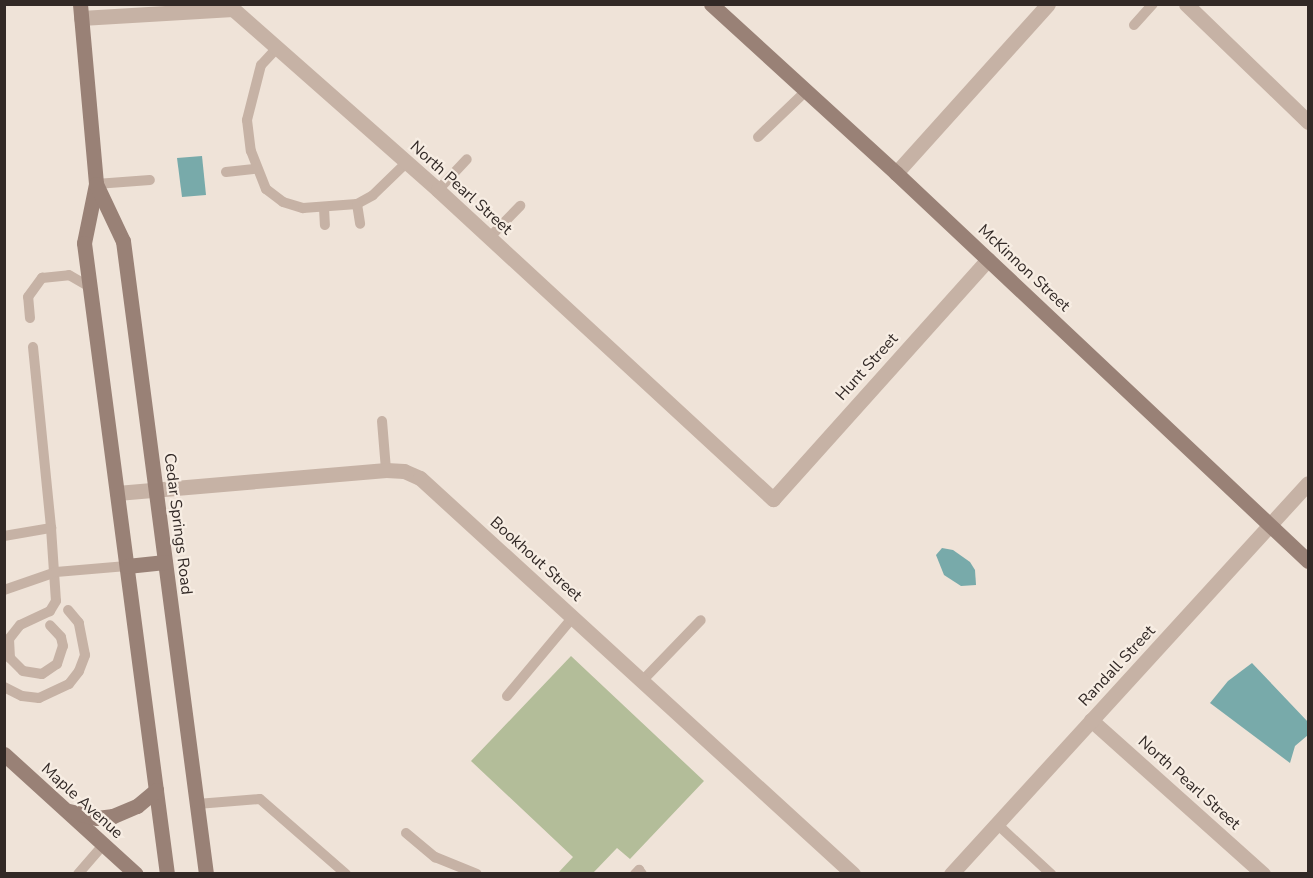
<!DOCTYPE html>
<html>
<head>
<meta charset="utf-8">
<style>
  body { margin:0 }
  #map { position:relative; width:1313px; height:878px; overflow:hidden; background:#efe3d8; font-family:"Nunito Sans",sans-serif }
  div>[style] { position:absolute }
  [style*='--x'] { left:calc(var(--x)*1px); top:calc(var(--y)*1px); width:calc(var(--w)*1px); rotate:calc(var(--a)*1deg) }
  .green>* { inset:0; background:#b3bd99 }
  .water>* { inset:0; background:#78aaaa }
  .lane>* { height:10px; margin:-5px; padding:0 5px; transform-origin:5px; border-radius:5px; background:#c6b2a5 }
  .street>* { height:15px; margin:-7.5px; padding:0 7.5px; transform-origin:7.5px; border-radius:7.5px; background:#c6b2a5 }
  .secondary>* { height:15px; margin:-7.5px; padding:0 7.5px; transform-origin:7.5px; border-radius:7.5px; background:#998176 }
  span { translate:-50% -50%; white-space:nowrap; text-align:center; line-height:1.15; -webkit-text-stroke:4.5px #f7ede3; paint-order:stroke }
  .street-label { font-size:16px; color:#322926 }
  .frame { position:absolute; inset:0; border:6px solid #322926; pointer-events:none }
</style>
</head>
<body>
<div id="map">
  <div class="green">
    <div style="clip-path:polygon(571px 656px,704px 781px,630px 859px,617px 848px,593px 873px,558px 873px,573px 857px,471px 761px)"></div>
  </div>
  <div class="water">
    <div style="clip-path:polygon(202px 156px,206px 195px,182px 197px,177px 158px)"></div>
    <div style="clip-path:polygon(942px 548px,953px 550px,970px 562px,975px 570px,976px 585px,961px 586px,944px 575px,936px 555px)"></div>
    <div style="clip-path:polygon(1252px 663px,1308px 722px,1308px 735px,1295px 746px,1290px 763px,1210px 703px,1228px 681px)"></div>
  </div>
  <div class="lane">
    <div style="--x:1134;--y:25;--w:28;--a:-48"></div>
    <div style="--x:277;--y:48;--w:23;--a:133"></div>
    <div style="--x:261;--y:65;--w:57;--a:104.3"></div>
    <div style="--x:247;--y:120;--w:31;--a:83"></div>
    <div style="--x:251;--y:151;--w:41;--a:68.5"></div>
    <div style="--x:266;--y:189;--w:21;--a:37"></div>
    <div style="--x:283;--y:202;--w:21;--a:17"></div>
    <div style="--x:303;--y:208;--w:54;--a:-4.2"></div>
    <div style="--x:357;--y:204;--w:18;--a:-29"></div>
    <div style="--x:373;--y:195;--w:47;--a:-44.1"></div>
    <div style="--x:758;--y:137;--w:66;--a:-43.8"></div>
    <div style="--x:226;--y:172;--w:31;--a:-6"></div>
    <div style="--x:96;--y:184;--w:54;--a:-4.2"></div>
    <div style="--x:438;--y:190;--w:42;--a:-46.9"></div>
    <div style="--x:357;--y:204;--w:20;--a:81"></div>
    <div style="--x:324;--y:208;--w:17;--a:87"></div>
    <div style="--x:489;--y:238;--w:45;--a:-45.9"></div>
    <div style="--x:30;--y:318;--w:21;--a:-95"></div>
    <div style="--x:28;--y:297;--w:24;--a:-54"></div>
    <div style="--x:42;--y:278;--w:27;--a:-6"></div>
    <div style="--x:69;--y:275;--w:24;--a:30"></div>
    <div style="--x:33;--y:347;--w:182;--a:84.3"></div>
    <div style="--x:382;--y:421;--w:49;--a:85.3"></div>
    <div style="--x:4;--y:536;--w:48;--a:-9.7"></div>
    <div style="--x:51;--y:528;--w:73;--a:86.1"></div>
    <div style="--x:56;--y:601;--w:12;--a:121"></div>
    <div style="--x:50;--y:611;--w:33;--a:155"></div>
    <div style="--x:20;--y:625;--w:18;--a:128"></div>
    <div style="--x:9;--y:639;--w:19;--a:87"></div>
    <div style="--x:10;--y:658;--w:18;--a:45"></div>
    <div style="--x:23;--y:671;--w:19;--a:9"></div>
    <div style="--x:42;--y:674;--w:18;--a:-34"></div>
    <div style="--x:57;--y:664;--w:19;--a:-72"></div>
    <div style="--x:63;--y:646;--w:9;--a:-103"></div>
    <div style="--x:61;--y:637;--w:16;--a:-133"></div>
    <div style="--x:4;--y:590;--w:55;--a:-19.1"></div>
    <div style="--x:56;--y:572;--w:71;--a:-4.8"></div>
    <div style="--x:643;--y:680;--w:83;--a:-46"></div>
    <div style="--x:4;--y:687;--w:20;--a:27"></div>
    <div style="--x:22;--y:696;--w:17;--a:7"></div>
    <div style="--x:39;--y:698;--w:33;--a:-25"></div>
    <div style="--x:69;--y:684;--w:16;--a:-52"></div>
    <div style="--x:79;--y:671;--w:17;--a:-69"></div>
    <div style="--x:85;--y:655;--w:33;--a:-101"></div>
    <div style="--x:79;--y:623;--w:17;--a:-130"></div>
    <div style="--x:507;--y:696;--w:103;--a:-50.1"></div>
    <div style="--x:197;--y:804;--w:63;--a:-4.5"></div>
    <div style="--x:260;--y:799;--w:114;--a:41.1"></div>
    <div style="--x:997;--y:824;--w:74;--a:42.8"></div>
    <div style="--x:406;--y:833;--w:38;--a:40"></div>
    <div style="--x:435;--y:857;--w:45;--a:22"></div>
    <div style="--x:78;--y:874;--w:38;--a:-49"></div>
    <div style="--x:635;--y:874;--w:6;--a:-45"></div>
    <div style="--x:639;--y:870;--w:5;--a:53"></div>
  </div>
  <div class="street">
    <div style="--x:1186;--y:4;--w:170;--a:44"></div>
    <div style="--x:81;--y:18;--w:152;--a:-3.4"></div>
    <div style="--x:233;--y:9;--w:273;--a:41.4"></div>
    <div style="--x:438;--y:190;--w:456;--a:42.7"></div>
    <div style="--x:773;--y:499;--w:322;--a:-48.1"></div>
    <div style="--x:896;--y:173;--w:227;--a:-48"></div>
    <div style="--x:117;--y:493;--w:270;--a:-4.9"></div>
    <div style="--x:386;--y:470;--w:18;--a:3"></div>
    <div style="--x:404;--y:471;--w:17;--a:24"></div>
    <div style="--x:420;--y:478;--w:587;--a:42.44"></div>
    <div style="--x:1091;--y:720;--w:231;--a:41.8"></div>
    <div style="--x:951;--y:874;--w:529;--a:-47.6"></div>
  </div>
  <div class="secondary">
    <div style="--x:80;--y:4;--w:181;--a:84.9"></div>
    <div style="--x:96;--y:184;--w:60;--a:101.5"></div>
    <div style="--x:84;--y:243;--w:636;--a:82.51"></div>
    <div style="--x:711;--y:4;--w:251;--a:42.4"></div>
    <div style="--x:896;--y:173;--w:566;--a:43.28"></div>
    <div style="--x:96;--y:184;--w:63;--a:64.7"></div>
    <div style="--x:123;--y:241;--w:638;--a:82.53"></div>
    <div style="--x:127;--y:566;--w:38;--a:-6"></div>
    <div style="--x:4;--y:754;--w:178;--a:42.3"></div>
    <div style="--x:69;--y:811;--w:29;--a:14"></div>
    <div style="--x:97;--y:818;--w:16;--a:-7"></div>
    <div style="--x:113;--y:816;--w:26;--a:-23"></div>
    <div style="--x:137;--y:806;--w:25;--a:-40"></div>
  </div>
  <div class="street-label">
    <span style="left:461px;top:188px;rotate:42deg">North Pearl Street</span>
    <span style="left:1024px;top:268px;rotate:43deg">McKinnon Street</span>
    <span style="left:867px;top:367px;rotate:-48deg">Hunt Street</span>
    <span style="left:178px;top:524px;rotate:83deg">Cedar Springs Road</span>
    <span style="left:536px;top:559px;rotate:42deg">Bookhout Street</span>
    <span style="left:1117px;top:666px;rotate:-47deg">Randall Street</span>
    <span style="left:1189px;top:783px;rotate:42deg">North Pearl Street</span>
    <span style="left:82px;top:801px;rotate:42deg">Maple Avenue</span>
  </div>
  <div class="frame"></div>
</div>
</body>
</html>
